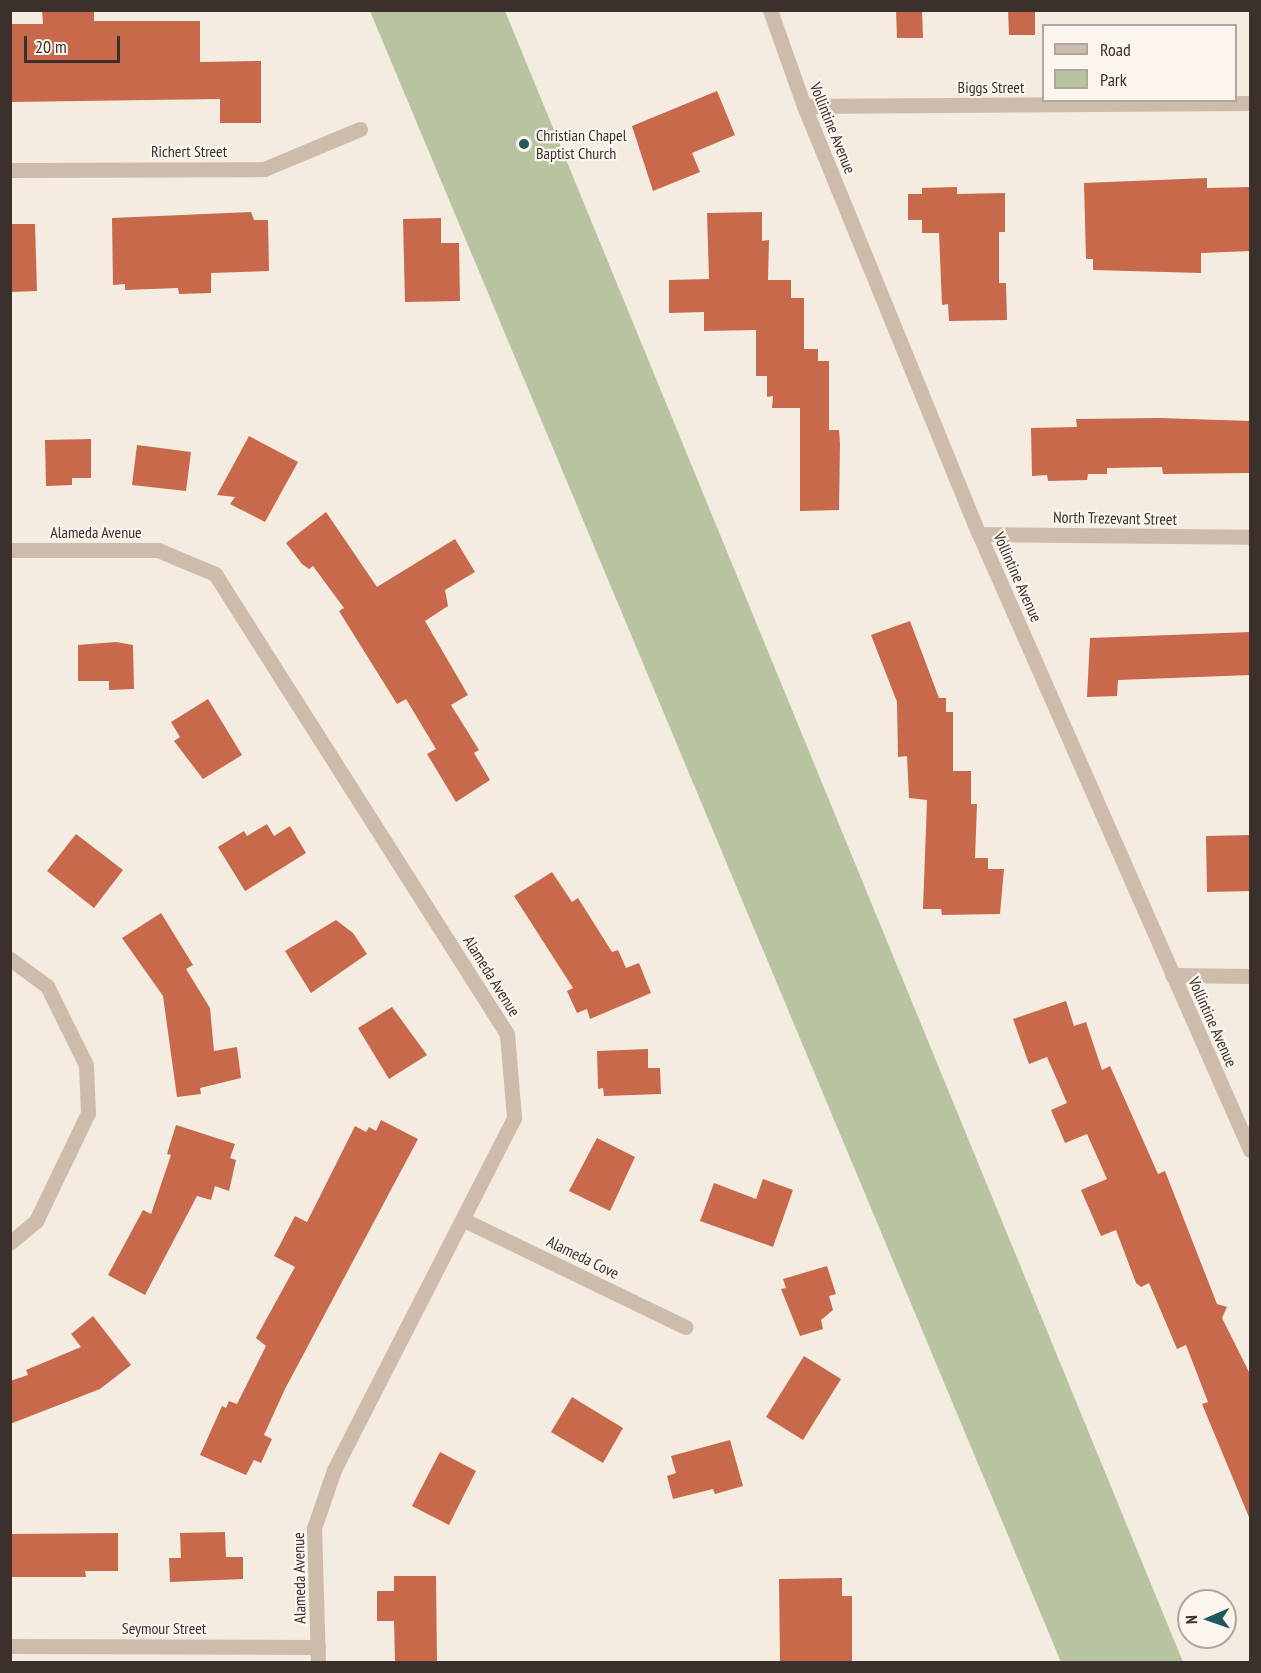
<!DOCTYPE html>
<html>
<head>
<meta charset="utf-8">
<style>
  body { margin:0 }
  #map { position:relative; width:1261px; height:1673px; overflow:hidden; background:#f4ebe1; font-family:"PT Sans Narrow",sans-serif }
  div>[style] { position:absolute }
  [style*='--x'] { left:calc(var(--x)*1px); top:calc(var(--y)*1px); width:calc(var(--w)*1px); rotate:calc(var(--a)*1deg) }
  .green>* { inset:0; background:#b8c4a0 }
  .building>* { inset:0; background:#c8694b }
  .street>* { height:15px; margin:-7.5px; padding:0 7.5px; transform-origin:7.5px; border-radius:7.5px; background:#cdbbac }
  .dots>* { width:16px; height:16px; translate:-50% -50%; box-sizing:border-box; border:3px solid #fbf5ee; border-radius:50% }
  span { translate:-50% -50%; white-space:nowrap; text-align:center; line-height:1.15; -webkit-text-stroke:4.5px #fbf5ee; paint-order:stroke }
  .street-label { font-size:16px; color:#3b302b }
  .poi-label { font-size:16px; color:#3b302b }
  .left { translate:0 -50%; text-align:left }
  .frame { position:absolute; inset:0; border:12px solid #3b302b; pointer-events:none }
  .legend { position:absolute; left:1042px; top:24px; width:195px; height:78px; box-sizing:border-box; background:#fbf5ee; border:2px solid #aea6a0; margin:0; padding:8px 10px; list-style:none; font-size:18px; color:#3b302b }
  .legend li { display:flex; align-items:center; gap:12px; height:30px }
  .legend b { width:30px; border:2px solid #aea6a0 }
  .north { position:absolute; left:1177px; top:1589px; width:60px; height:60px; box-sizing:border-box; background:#fbf5ee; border:2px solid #aea6a0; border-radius:50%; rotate:268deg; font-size:16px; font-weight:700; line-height:24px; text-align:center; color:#3b302b }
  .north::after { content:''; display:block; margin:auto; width:21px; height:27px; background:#1f5a5e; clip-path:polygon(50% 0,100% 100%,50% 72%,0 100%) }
  .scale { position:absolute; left:24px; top:36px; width:96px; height:27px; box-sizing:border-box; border:3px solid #3b302b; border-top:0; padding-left:8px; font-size:18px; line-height:21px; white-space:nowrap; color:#3b302b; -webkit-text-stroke:4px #fbf5ee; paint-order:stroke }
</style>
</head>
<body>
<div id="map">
  <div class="green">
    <div style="clip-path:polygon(370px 11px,505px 11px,1183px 1662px,1061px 1662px)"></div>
  </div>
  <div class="building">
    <div style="clip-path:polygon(42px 10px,94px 10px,94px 21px,200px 21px,200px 62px,261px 61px,261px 123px,220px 123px,220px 99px,10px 102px,10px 24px,43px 24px)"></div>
    <div style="clip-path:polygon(896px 10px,922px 10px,923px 38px,897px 38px)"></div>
    <div style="clip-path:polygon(1008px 10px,1035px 10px,1035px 35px,1009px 35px)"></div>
    <div style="clip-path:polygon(717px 91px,735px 135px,692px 153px,700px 172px,653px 191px,632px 126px)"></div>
    <div style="clip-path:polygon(1207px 178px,1207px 188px,1251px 187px,1251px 251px,1201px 253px,1201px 273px,1093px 270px,1093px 259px,1086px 259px,1084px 183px)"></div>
    <div style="clip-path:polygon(957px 187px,957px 194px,1005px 193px,1005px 232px,999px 232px,999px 283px,1006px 283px,1007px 320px,949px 321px,948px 304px,942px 305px,939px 233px,922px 233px,922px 220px,908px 220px,908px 194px,922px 194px,922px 188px)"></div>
    <div style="clip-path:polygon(251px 212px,254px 220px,268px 220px,269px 271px,211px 273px,211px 293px,179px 294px,178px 288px,125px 290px,125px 284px,113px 285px,112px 218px)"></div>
    <div style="clip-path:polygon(762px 212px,762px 241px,769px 240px,768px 280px,791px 280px,791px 298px,804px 298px,804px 349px,818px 349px,818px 361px,829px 361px,829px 430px,839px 430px,840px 444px,839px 510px,800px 511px,800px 408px,772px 408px,773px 396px,767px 397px,767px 376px,756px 376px,756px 330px,704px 331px,704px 312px,669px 313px,669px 280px,709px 279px,707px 213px)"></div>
    <div style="clip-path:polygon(441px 218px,441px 243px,459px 243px,460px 301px,405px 302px,403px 219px)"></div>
    <div style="clip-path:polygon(10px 224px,35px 224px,37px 291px,10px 292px)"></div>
    <div style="clip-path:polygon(1159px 418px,1251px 421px,1251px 473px,1163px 474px,1162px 467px,1107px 468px,1107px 474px,1088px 474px,1087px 480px,1048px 481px,1047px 475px,1032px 476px,1031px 428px,1077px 427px,1076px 419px)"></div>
    <div style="clip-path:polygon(249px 436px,298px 462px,265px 522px,230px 504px,235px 497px,217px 495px)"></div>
    <div style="clip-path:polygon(91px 439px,91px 478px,72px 478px,72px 485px,46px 486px,45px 440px)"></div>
    <div style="clip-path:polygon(137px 445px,191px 452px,186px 491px,132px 485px)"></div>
    <div style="clip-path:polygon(326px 512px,377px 587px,455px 539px,475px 572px,445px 590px,448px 606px,425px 621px,468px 695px,451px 705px,479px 750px,474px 753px,490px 780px,456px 802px,427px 754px,436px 749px,406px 699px,397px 704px,339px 611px,344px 608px,313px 566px,309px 569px,302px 564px,286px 543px)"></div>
    <div style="clip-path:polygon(910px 621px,939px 698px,946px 698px,946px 712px,953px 712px,953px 771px,971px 771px,971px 804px,977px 804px,975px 858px,988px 858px,988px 869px,1004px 869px,1000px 914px,942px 915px,941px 909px,923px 909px,927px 800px,909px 798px,907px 756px,898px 757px,897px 702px,871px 635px)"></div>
    <div style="clip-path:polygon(1251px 632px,1251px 675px,1118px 680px,1117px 696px,1087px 697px,1090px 638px)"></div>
    <div style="clip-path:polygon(116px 642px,133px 645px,134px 689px,109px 690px,109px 681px,78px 681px,78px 645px)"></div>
    <div style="clip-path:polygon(208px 699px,242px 755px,203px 779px,174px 741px,180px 737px,171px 722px)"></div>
    <div style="clip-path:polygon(267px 824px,274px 836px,290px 826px,306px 853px,245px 891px,218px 847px,244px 831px,247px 836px)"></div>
    <div style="clip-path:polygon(76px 834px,123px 870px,94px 908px,47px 871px)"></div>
    <div style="clip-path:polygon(1251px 835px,1251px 891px,1207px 892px,1206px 836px)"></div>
    <div style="clip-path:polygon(552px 872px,572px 902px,578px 898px,612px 952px,618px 950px,626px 968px,639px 963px,651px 993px,590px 1019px,587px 1009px,577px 1013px,567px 991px,573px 988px,514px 896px)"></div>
    <div style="clip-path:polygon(161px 913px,193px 965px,186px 969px,210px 1008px,214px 1051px,237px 1047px,241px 1078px,200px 1088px,201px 1094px,177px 1097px,163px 996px,122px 938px)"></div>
    <div style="clip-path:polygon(336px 920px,353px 933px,367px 954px,311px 993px,285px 951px)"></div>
    <div style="clip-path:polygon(1066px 1001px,1074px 1026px,1086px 1022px,1102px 1070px,1110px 1066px,1158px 1174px,1165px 1171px,1217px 1304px,1227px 1307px,1222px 1318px,1251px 1376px,1251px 1522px,1202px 1404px,1208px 1402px,1186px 1345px,1177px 1349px,1149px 1283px,1141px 1287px,1136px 1283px,1116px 1230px,1101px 1236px,1081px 1190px,1107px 1179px,1087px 1134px,1065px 1143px,1051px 1110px,1067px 1103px,1047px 1057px,1029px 1064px,1013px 1019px)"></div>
    <div style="clip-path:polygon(392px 1007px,427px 1055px,389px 1079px,358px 1028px)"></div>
    <div style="clip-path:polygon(648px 1049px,648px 1068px,660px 1068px,661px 1094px,604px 1096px,603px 1088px,598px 1089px,597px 1051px)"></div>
    <div style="clip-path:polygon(381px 1120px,418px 1139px,285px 1389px,264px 1435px,272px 1439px,261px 1463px,254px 1460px,246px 1475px,200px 1455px,222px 1406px,226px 1408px,229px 1401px,237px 1404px,266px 1346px,256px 1338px,295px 1267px,274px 1256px,295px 1216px,307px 1222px,355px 1126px,366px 1132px,369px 1127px,376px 1131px)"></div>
    <div style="clip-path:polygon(176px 1125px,235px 1144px,230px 1158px,236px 1160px,229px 1191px,215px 1186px,211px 1200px,197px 1196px,145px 1295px,108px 1275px,143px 1210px,151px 1214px,171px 1155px,167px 1154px)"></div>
    <div style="clip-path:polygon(597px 1138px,635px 1157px,610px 1211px,569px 1191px)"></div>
    <div style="clip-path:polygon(763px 1179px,793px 1190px,773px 1247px,700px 1221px,714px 1183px,756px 1199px)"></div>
    <div style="clip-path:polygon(827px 1266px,836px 1294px,829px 1296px,833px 1310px,821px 1320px,823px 1329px,800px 1336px,781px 1289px,786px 1288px,783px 1279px)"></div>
    <div style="clip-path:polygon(93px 1316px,131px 1365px,100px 1389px,10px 1424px,10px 1381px,28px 1375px,26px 1370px,81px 1347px,71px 1334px)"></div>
    <div style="clip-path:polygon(804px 1356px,841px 1379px,803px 1440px,766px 1417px)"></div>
    <div style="clip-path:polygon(572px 1397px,623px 1428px,603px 1463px,551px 1432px)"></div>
    <div style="clip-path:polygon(730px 1440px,743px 1486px,715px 1494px,713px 1489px,673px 1499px,667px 1476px,676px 1473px,671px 1456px)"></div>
    <div style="clip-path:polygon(440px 1452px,476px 1471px,449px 1525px,412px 1506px)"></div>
    <div style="clip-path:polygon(225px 1532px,226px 1557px,243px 1557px,243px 1579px,170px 1582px,169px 1558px,181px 1558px,180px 1533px)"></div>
    <div style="clip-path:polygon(118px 1533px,118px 1571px,85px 1571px,86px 1577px,10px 1577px,10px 1534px)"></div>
    <div style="clip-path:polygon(394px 1576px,436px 1576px,437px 1662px,395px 1662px,394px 1621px,377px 1621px,377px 1591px,394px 1591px)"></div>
    <div style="clip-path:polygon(842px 1578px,842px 1596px,852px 1596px,852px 1662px,780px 1662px,779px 1579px)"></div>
  </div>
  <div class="street">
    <div style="--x:770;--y:10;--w:102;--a:70.5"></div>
    <div style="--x:804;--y:106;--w:462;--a:67.8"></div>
    <div style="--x:979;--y:534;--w:673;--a:66.25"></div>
    <div style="--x:804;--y:106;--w:446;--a:-0.4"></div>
    <div style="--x:10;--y:170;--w:254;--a:-0.2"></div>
    <div style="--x:264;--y:169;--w:104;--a:-22.6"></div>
    <div style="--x:979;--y:534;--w:271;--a:0.6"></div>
    <div style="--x:10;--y:550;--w:148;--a:0"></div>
    <div style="--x:158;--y:550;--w:62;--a:22.8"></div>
    <div style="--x:215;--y:574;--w:545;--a:57.59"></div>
    <div style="--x:507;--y:1034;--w:84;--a:85.2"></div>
    <div style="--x:514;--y:1118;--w:395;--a:117.1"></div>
    <div style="--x:334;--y:1470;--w:61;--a:109"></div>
    <div style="--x:314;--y:1528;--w:134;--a:88.3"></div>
    <div style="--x:10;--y:959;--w:46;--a:36.1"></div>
    <div style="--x:47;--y:986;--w:88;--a:63.7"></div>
    <div style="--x:86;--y:1065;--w:48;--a:87.6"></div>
    <div style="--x:88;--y:1113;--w:120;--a:115.7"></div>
    <div style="--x:36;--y:1221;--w:34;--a:140"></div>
    <div style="--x:1172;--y:975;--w:78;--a:0.7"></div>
    <div style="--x:464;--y:1220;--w:246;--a:25.8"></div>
    <div style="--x:10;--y:1646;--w:308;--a:0.2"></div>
  </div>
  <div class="dots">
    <div style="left:524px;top:144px;background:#1f5a5e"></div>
  </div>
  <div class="street-label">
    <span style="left:991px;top:87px">Biggs Street</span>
    <span style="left:833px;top:128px;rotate:68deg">Vollintine Avenue</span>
    <span style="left:189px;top:151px">Richert Street</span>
    <span style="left:1115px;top:518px;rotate:1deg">North Trezevant Street</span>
    <span style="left:96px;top:532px">Alameda Avenue</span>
    <span style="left:1018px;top:577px;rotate:66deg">Vollintine Avenue</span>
    <span style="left:492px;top:976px;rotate:58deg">Alameda Avenue</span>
    <span style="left:1213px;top:1022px;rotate:66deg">Vollintine Avenue</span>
    <span style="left:583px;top:1257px;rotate:26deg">Alameda Cove</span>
    <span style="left:299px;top:1578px;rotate:-91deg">Alameda Avenue</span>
    <span style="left:164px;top:1628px">Seymour Street</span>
  </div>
  <div class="poi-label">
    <span class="left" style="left:536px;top:144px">Christian Chapel<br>Baptist Church</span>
  </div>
  <div class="frame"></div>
  <ul class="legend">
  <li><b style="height:8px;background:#cdbbac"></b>Road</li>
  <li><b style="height:16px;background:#b8c4a0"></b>Park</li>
  </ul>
  <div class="north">N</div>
  <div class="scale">20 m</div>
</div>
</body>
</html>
